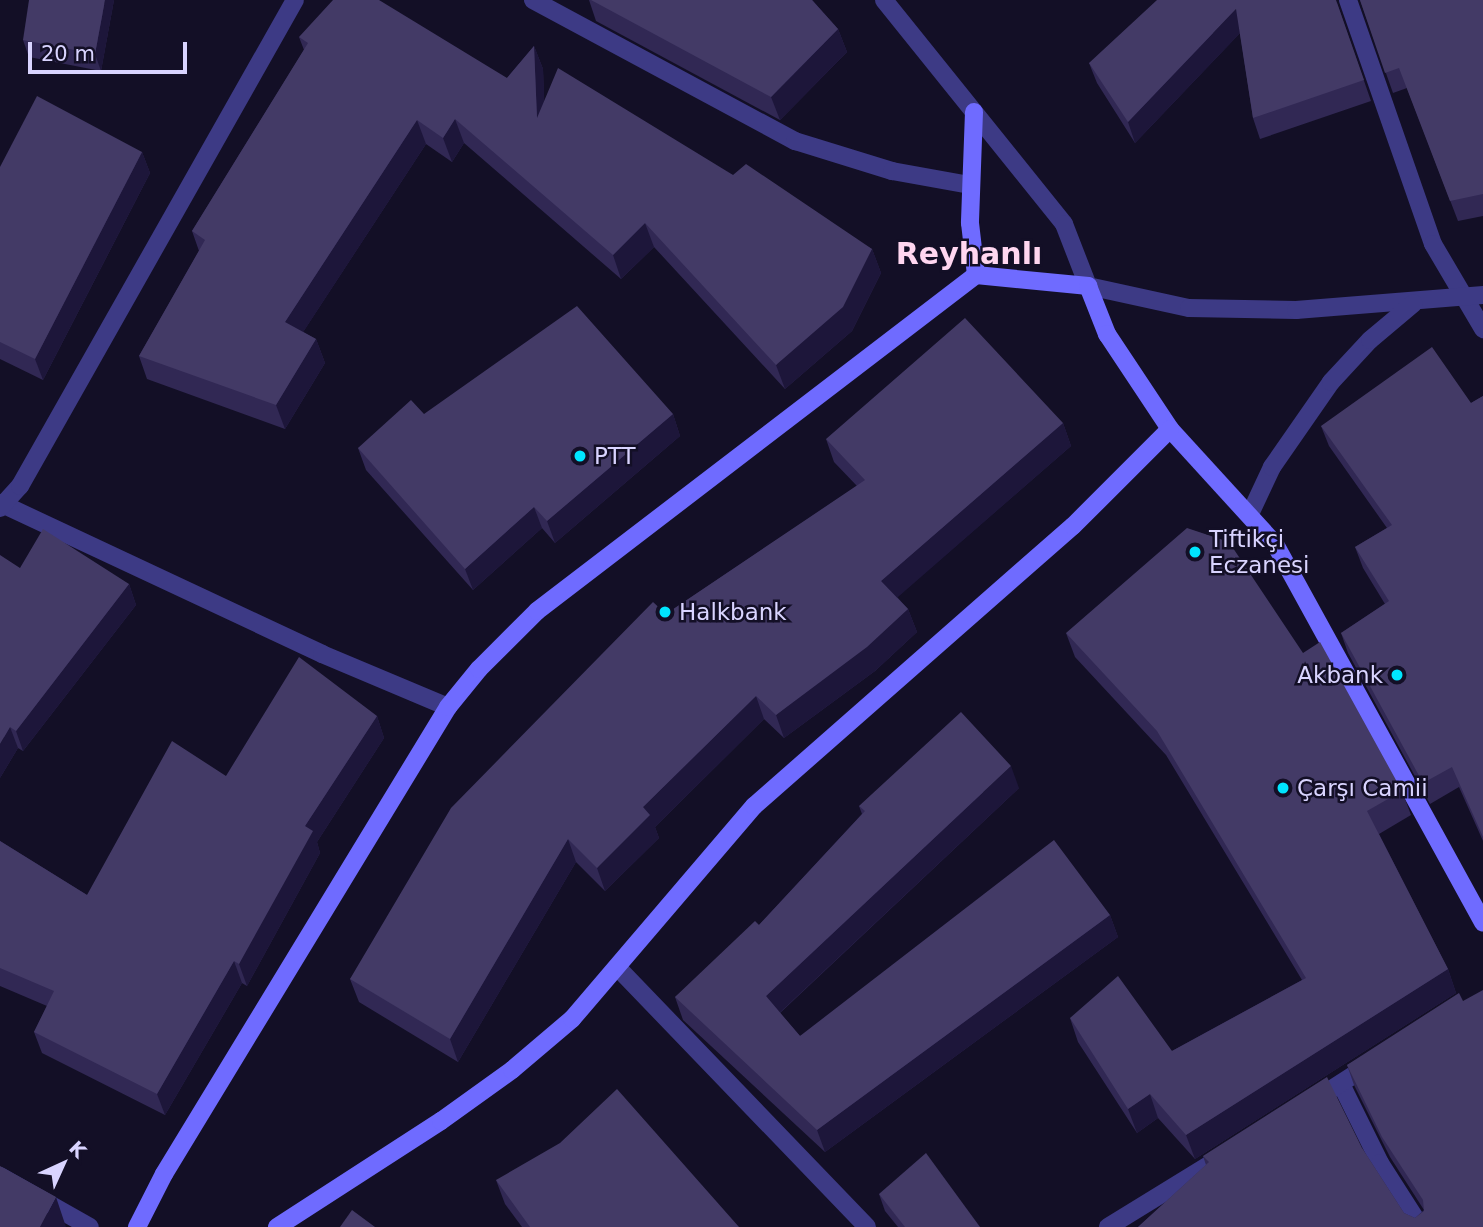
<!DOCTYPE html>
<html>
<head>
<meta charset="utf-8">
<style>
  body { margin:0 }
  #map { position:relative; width:1483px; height:1227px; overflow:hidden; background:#130f26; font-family:"DejaVu Sans",sans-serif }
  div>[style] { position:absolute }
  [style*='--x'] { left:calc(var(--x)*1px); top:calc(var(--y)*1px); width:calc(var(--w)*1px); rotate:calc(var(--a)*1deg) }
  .minor>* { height:18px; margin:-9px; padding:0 9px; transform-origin:9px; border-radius:9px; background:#3d3a85 }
  .tertiary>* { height:18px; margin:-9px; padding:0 9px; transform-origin:9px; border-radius:9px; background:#3d3a85 }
  .secondary>* { height:18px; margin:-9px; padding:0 9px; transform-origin:9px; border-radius:9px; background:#6f6bff }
  .wall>* { inset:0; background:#312854 }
  .shaded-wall>* { inset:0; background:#1d163a }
  .building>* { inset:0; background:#433a66 }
  .dots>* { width:19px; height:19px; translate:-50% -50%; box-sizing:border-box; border:4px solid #130f26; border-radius:50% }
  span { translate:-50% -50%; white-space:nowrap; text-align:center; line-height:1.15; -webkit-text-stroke:5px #130f26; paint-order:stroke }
  .poi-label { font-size:23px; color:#d9d4ff }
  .left { translate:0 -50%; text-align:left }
  .right { translate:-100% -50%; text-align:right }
  .district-label { font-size:30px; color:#ffd6f0; font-weight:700 }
  .north { position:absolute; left:28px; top:1129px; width:70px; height:70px; -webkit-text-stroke:5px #130f26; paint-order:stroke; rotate:45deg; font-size:19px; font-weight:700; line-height:28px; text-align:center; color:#d9d4ff }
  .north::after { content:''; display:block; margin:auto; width:24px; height:32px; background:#d9d4ff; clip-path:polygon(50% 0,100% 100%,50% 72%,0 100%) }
  .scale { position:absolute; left:28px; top:42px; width:159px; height:32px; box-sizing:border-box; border:4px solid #d9d4ff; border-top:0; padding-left:9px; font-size:21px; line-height:24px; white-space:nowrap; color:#d9d4ff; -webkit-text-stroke:5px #130f26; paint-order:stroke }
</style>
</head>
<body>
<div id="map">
  <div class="minor">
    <div style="--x:533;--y:0;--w:298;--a:28.3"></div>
    <div style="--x:795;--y:141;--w:102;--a:17.2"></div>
    <div style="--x:892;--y:171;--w:79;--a:10.2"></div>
    <div style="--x:1348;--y:0;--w:258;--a:70.8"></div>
    <div style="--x:1433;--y:244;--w:99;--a:59.5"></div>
    <div style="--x:0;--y:503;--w:356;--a:25.1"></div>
    <div style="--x:322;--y:654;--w:137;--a:22.8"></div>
    <div style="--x:0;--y:508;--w:30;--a:-48"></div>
    <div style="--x:20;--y:486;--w:558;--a:-60.5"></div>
    <div style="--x:618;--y:968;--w:359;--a:46.1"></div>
    <div style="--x:1341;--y:1084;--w:88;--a:63.7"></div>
    <div style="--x:1380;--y:1163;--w:76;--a:57.4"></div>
    <div style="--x:1313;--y:1101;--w:67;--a:-32.7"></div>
    <div style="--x:0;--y:1176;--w:103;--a:29.5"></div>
    <div style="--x:1108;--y:1227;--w:128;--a:-31.6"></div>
  </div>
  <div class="tertiary">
    <div style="--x:884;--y:0;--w:287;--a:51.2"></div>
    <div style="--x:1064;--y:224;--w:66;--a:68.8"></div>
    <div style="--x:1088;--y:286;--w:103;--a:12.3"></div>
    <div style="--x:1189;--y:308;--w:107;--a:1.1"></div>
    <div style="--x:1296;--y:310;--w:188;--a:-4.6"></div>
    <div style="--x:1250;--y:514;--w:52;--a:-64.9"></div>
    <div style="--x:1272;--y:467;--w:103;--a:-55.2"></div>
    <div style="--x:1331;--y:382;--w:57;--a:-47.1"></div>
    <div style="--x:1370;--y:340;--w:57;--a:-40.1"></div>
  </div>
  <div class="secondary">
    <div style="--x:974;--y:112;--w:111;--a:92.1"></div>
    <div style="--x:970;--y:223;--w:52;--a:83.4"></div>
    <div style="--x:137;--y:1227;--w:59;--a:-63"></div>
    <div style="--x:164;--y:1174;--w:547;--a:-58.69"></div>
    <div style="--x:448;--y:707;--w:49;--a:-50.8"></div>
    <div style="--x:479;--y:669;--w:82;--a:-45"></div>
    <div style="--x:537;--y:611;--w:553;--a:-37.43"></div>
    <div style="--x:976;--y:275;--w:113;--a:5.6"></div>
    <div style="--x:1088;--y:286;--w:52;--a:68.4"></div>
    <div style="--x:1107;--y:334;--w:114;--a:56.4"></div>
    <div style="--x:1170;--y:429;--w:156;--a:47.6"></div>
    <div style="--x:1275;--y:544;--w:432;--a:61.2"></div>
    <div style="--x:277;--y:1227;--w:195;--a:-32.9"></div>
    <div style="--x:441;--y:1121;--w:87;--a:-35.7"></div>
    <div style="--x:512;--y:1070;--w:79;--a:-40.4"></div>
    <div style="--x:572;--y:1019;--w:280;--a:-49.5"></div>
    <div style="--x:754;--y:806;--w:424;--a:-41.3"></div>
    <div style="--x:1073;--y:526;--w:137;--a:-45"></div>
  </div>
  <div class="wall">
    <div style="clip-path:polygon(114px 0,101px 71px,29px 57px,23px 40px)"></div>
    <div style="clip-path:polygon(589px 0,812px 0,838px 29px,847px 52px,780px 120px,596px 21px)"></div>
    <div style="clip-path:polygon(1360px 0,1483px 0,1483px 216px,1458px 221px,1407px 88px,1393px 93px)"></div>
    <div style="clip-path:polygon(1337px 3px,1371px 101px,1260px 139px,1253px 118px,1240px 33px,1135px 143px,1097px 83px,1089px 63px)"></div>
    <div style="clip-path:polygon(299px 37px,507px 78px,534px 46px,543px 69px,544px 101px,733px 175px,872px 249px,881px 273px,852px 331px,785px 389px,654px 247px,621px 279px,464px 143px,452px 162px,426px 144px,303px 332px,316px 339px,325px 363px,285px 429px,147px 379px,139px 356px,199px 251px,192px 231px,304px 50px)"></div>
    <div style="clip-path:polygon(142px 152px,150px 173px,43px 380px,0 359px,0 167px)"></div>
    <div style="clip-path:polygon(1483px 396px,1483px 841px,1459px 787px,1430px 804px,1348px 653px,1341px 633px,1385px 604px,1363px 568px,1355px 547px,1387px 528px,1329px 446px,1321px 426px,1471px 403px)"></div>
    <div style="clip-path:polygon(424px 414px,673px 414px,680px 436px,555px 543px,542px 528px,473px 590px,366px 470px,358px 448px)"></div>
    <div style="clip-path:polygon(1063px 423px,1071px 446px,897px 597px,908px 609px,917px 632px,875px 671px,784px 738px,764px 719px,655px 827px,659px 838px,605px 891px,576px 862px,458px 1062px,359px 1002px,350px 979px,666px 614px,857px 486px,834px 462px,826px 439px)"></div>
    <div style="clip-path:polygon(20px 568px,129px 584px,136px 605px,23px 751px,18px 748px,0 778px)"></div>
    <div style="clip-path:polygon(1066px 633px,1303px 653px,1402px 791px,1411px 815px,1379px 834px,1448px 969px,1456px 993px,1195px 1159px,1158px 1118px,1137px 1133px,1078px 1042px,1070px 1018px,1172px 1051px,1302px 980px,1166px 755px,1075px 657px)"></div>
    <div style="clip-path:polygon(377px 716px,384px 738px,317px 842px,320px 853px,247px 986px,242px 983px,165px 1115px,42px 1053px,34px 1032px,47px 1006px,0 986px,0 841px,87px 895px,226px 776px)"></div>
    <div style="clip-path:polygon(1019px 788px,780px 1013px,800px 1036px,1110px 915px,1118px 937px,825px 1152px,683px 1020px,675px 997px,759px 925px,862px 814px,859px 806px)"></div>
    <div style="clip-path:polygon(1463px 1001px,1483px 1227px,1138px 1227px,1206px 1165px,1203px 1156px,1362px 1148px,1404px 1213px,1415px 1218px,1424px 1210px,1390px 1157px,1354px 1085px,1347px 1065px)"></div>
    <div style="clip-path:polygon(496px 1180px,739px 1227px,522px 1227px,505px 1204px)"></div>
    <div style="clip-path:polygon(879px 1194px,980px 1227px,898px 1227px,885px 1211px)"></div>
  </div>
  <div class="shaded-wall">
    <div style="clip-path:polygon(105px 0,114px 0,101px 71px,95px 54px)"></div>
    <div style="clip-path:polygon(1236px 9px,1244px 29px,1135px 143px,1128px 122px)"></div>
    <div style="clip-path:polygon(838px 29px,847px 52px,780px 120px,771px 97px)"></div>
    <div style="clip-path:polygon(534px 46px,543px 69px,546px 141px,537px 118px)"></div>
    <div style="clip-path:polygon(455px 119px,464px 143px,452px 162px,443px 138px)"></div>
    <div style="clip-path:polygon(417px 120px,426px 144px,294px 346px,285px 322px)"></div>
    <div style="clip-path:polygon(142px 152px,150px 173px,43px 380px,35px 359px)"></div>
    <div style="clip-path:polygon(645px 223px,654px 247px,621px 279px,613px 255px)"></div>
    <div style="clip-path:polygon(872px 249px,881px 273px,852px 331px,785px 389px,776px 365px)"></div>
    <div style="clip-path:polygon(316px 339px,325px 363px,285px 429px,276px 405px)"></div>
    <div style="clip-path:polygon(673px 414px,680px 436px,555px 543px,547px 521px)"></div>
    <div style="clip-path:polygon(1063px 423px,1071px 446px,890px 604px,881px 581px)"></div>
    <div style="clip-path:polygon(534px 507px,542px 528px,473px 590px,465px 569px)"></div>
    <div style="clip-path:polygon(129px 584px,136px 605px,23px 751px,16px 731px)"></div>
    <div style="clip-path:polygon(908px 609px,917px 632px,875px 671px,784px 738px,776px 715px)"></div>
    <div style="clip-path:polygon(756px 696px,764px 719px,655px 827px,659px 838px,605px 891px,597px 868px,643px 807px)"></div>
    <div style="clip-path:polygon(377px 716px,384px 738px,317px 842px,320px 853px,247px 986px,239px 964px,305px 826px)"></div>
    <div style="clip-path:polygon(10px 727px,18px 748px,0 778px,0 744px)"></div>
    <div style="clip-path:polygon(1011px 766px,1019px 788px,774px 1018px,766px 996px)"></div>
    <div style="clip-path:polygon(568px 839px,576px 862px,458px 1062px,450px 1039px)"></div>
    <div style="clip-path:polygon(1110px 915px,1118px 937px,825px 1152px,817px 1130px)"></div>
    <div style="clip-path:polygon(234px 961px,242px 983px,165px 1115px,157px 1094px)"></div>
    <div style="clip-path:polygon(1448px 969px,1456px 993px,1195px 1159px,1186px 1135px)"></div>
    <div style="clip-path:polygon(1150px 1094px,1158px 1118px,1137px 1133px,1128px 1109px)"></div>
    <div style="clip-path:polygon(56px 1197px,66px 1227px,40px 1227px)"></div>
  </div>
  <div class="building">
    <div style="clip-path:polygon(29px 0,105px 0,95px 54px,23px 40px)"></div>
    <div style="clip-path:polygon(333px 0,379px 0,507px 78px,534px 46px,537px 118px,558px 68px,733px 175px,746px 164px,872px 249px,843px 307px,776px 365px,645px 223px,613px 255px,455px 119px,443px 138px,417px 120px,285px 322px,316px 339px,276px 405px,139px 356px,205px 240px,192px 231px,308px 43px,299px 37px)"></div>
    <div style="clip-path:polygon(591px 0,812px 0,838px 29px,771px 97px)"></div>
    <div style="clip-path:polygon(1157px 0,1336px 0,1364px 80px,1253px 118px,1236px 9px,1128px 122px,1089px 63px)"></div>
    <div style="clip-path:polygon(1360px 0,1483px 0,1483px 194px,1450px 201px,1399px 68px,1385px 73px)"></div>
    <div style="clip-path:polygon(37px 96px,142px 152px,35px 359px,0 342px,0 167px)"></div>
    <div style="clip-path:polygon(577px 306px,673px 414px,547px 521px,534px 507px,465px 569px,358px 448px,411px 400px,424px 414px)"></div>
    <div style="clip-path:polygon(965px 318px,1063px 423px,881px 581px,908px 609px,867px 647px,776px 715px,756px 696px,643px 807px,650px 815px,597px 868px,568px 839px,450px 1039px,350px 979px,451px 808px,653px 602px,666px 614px,865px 480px,826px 439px)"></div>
    <div style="clip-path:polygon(1432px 347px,1471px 403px,1483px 396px,1483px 837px,1452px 767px,1423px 783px,1341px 633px,1389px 601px,1355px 547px,1392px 525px,1321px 426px)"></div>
    <div style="clip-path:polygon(1187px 528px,1229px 542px,1303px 653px,1320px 642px,1402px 791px,1367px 811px,1448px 969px,1186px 1135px,1150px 1094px,1128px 1109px,1070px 1018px,1118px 976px,1172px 1051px,1306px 978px,1157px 731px,1066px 633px)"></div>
    <div style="clip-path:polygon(43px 529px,129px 584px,16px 731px,10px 727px,0 744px,0 555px,20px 568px)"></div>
    <div style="clip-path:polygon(299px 657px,377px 716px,305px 826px,313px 831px,239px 964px,234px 961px,157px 1094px,34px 1032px,54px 991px,0 968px,0 841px,87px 895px,172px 741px,226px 776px)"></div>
    <div style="clip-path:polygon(961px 712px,1011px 766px,766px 996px,800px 1036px,1054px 840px,1110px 915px,817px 1130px,675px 997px,755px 921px,759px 925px,865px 811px,859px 806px)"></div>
    <div style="clip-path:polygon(1483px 990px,1483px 1227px,1138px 1227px,1209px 1162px,1203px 1156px,1327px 1077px,1362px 1148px,1404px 1213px,1415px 1218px,1424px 1211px,1423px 1200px,1382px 1137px,1347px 1065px,1459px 993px,1463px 1001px)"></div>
    <div style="clip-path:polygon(617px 1089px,739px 1227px,530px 1227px,496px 1180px,560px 1143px)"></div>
    <div style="clip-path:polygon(926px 1153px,980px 1227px,905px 1227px,879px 1194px)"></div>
    <div style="clip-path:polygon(0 1166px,56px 1197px,40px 1227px,0 1227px)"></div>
    <div style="clip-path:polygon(352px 1210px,375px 1227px,340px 1227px)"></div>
  </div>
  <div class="dots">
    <div style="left:580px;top:456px;background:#00e5ff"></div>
    <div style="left:1195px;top:552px;background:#00e5ff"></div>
    <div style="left:665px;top:612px;background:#00e5ff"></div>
    <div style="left:1397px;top:675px;background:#00e5ff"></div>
    <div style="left:1283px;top:788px;background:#00e5ff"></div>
  </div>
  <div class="poi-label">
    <span class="left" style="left:594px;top:456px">PTT</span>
    <span class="left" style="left:1209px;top:552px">Tiftikçi<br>Eczanesi</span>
    <span class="left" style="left:679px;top:612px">Halkbank</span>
    <span class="right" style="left:1383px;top:675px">Akbank</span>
    <span class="left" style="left:1297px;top:788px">Çarşı Camii</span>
  </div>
  <div class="district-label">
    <span style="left:969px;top:254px">Reyhanlı</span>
  </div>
  <div class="north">K</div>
  <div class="scale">20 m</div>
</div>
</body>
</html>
